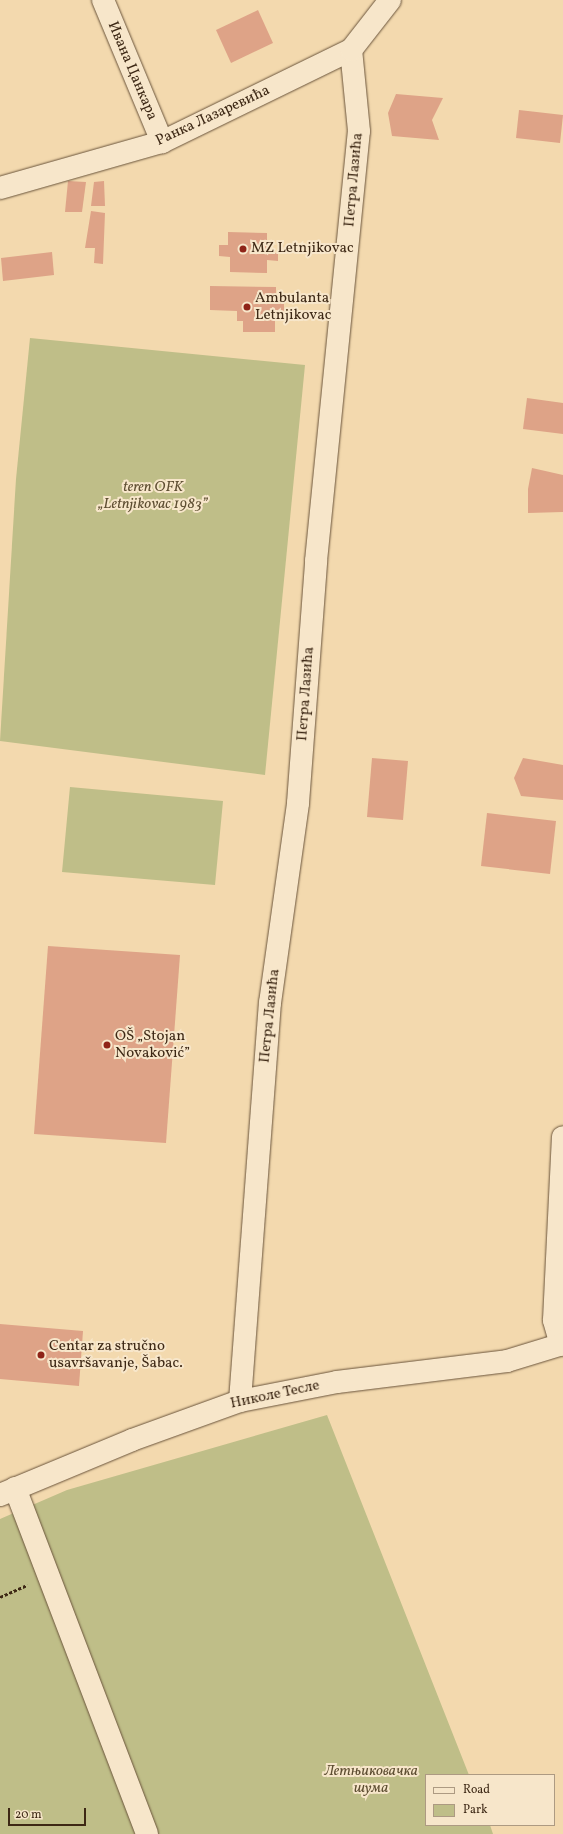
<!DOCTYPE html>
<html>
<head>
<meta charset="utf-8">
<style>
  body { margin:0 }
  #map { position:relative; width:563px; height:1834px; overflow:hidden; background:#f3d9ae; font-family:Vollkorn,serif }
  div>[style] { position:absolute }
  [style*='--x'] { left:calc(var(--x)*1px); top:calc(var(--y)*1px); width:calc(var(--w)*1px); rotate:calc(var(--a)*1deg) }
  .green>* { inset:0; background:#bfbe88 }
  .building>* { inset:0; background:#dea387 }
  .path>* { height:2.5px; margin-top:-1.25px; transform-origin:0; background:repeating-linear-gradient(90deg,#3d2815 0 3px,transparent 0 5px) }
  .roads { filter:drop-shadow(0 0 1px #6a543b) drop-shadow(0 0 1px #6a543b) }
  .minor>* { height:22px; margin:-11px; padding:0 11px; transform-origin:11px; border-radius:11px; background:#f7e6ca }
  .dots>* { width:11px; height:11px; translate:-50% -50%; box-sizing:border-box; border:2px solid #f7e6ca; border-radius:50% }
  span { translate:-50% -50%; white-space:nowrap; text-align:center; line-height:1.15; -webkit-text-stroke:4px #f7e6ca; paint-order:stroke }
  .street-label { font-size:15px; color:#3d2815 }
  .poi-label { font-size:15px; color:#3d2815 }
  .left { translate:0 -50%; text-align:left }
  .park-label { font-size:15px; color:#5e4e32; font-style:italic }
  .legend { position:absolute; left:425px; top:1774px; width:130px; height:52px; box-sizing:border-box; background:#f7e6ca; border:1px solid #ad9a82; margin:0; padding:5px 7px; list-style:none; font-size:12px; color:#3d2815 }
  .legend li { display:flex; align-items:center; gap:8px; height:20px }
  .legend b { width:20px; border:1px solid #ad9a82 }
  .scale { position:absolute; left:8px; top:1808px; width:78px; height:18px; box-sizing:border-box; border:2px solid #3d2815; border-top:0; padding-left:5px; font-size:12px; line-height:14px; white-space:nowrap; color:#3d2815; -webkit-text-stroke:3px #f7e6ca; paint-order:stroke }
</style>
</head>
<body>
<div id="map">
  <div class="green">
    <div style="clip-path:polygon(30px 338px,305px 365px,265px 775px,0 741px,16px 479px)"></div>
    <div style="clip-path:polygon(70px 787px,223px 801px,215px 885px,62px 872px)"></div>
    <div style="clip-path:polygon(327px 1415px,469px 1775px,426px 1775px,426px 1825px,490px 1825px,493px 1834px,0 1834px,0 1519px,67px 1490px)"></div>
  </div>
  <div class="building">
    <div style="clip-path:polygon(258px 10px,273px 43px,231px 63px,216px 30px)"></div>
    <div style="clip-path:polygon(396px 94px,443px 98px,432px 120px,439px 140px,392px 136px,388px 113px)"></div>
    <div style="clip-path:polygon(519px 110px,563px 115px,560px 143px,516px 138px)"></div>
    <div style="clip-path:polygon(68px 181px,86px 182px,82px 212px,65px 212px)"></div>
    <div style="clip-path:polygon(104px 181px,105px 206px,91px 206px,94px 182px)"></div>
    <div style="clip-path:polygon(91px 211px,105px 213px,103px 264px,94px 263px,95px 248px,85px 248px)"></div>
    <div style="clip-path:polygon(228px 232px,267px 233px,267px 253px,278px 253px,278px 261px,267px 260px,267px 273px,230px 272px,230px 257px,219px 256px,219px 245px,228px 245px)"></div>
    <div style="clip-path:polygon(52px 252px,54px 275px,3px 281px,1px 258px)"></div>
    <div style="clip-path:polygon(210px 286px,276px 287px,276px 302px,284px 304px,284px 318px,275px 318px,275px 332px,243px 332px,243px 321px,237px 321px,237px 311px,210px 310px)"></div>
    <div style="clip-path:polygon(527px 398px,563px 403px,563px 434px,523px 429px)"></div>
    <div style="clip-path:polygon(532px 468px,563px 475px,563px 512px,528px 513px,528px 489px)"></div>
    <div style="clip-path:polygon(372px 758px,408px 761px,403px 820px,367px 817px)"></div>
    <div style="clip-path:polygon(523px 758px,563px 765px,563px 800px,521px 796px,514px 778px)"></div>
    <div style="clip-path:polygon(487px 813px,556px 821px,550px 874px,481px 866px)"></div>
    <div style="clip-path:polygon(48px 946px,180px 955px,166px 1143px,34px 1134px)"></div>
    <div style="clip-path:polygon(0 1324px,83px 1331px,79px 1386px,0 1379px)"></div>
  </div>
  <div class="path">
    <div style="--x:0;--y:1597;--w:30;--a:-24"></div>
  </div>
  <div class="roads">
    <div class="minor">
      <div style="--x:103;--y:0;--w:154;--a:67.4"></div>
      <div style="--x:0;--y:188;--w:168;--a:-15.9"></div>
      <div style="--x:162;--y:142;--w:210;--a:-26"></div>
      <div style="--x:561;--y:1345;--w:26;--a:-106"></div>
      <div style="--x:554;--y:1320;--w:183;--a:-87.2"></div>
      <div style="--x:240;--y:1401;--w:399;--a:-85.7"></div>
      <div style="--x:270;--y:1003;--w:202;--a:-82"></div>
      <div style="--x:298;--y:803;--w:243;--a:-85.7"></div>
      <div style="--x:316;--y:561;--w:432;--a:-84.3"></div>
      <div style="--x:359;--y:131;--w:81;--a:-95.6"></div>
      <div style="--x:351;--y:50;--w:63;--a:-52"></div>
      <div style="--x:15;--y:1488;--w:370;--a:69.1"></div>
      <div style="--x:0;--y:1495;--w:143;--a:-22.6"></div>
      <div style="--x:132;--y:1440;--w:115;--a:-19.9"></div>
      <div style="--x:240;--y:1401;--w:99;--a:-11.1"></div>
      <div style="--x:337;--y:1382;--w:171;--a:-7"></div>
      <div style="--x:507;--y:1361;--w:59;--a:-16.9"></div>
    </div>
  </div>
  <div class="dots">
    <div style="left:243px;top:249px;background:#8f2418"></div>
    <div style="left:247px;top:307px;background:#8f2418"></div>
    <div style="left:107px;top:1045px;background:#8f2418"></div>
    <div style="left:41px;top:1355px;background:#8f2418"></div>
  </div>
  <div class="street-label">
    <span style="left:132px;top:71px;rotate:67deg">Ивана Цанкара</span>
    <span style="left:213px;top:116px;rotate:-25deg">Ранка Лазаревића</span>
    <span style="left:354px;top:180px;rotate:-85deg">Петра Лазића</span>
    <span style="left:306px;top:694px;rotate:-86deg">Петра Лазића</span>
    <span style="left:270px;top:1016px;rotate:-84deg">Петра Лазића</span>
    <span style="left:275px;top:1395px;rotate:-12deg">Николе Тесле</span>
  </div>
  <div class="poi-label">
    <span class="left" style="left:251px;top:249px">MZ Letnjikovac</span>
    <span class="left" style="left:255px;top:307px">Ambulanta<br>Letnjikovac</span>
    <span class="left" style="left:115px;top:1045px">OŠ „Stojan<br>Novaković”</span>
    <span class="left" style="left:49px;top:1355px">Centar za stručno<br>usavršavanje, Šabac.</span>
  </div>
  <div class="park-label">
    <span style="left:153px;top:496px">teren OFK<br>„Letnjikovac 1983”</span>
    <span style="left:371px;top:1780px">Летњиковачка<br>шума</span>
  </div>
  <ul class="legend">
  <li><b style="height:5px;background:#f7e6ca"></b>Road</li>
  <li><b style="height:11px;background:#bfbe88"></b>Park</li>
  </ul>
  <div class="scale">20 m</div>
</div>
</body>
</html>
